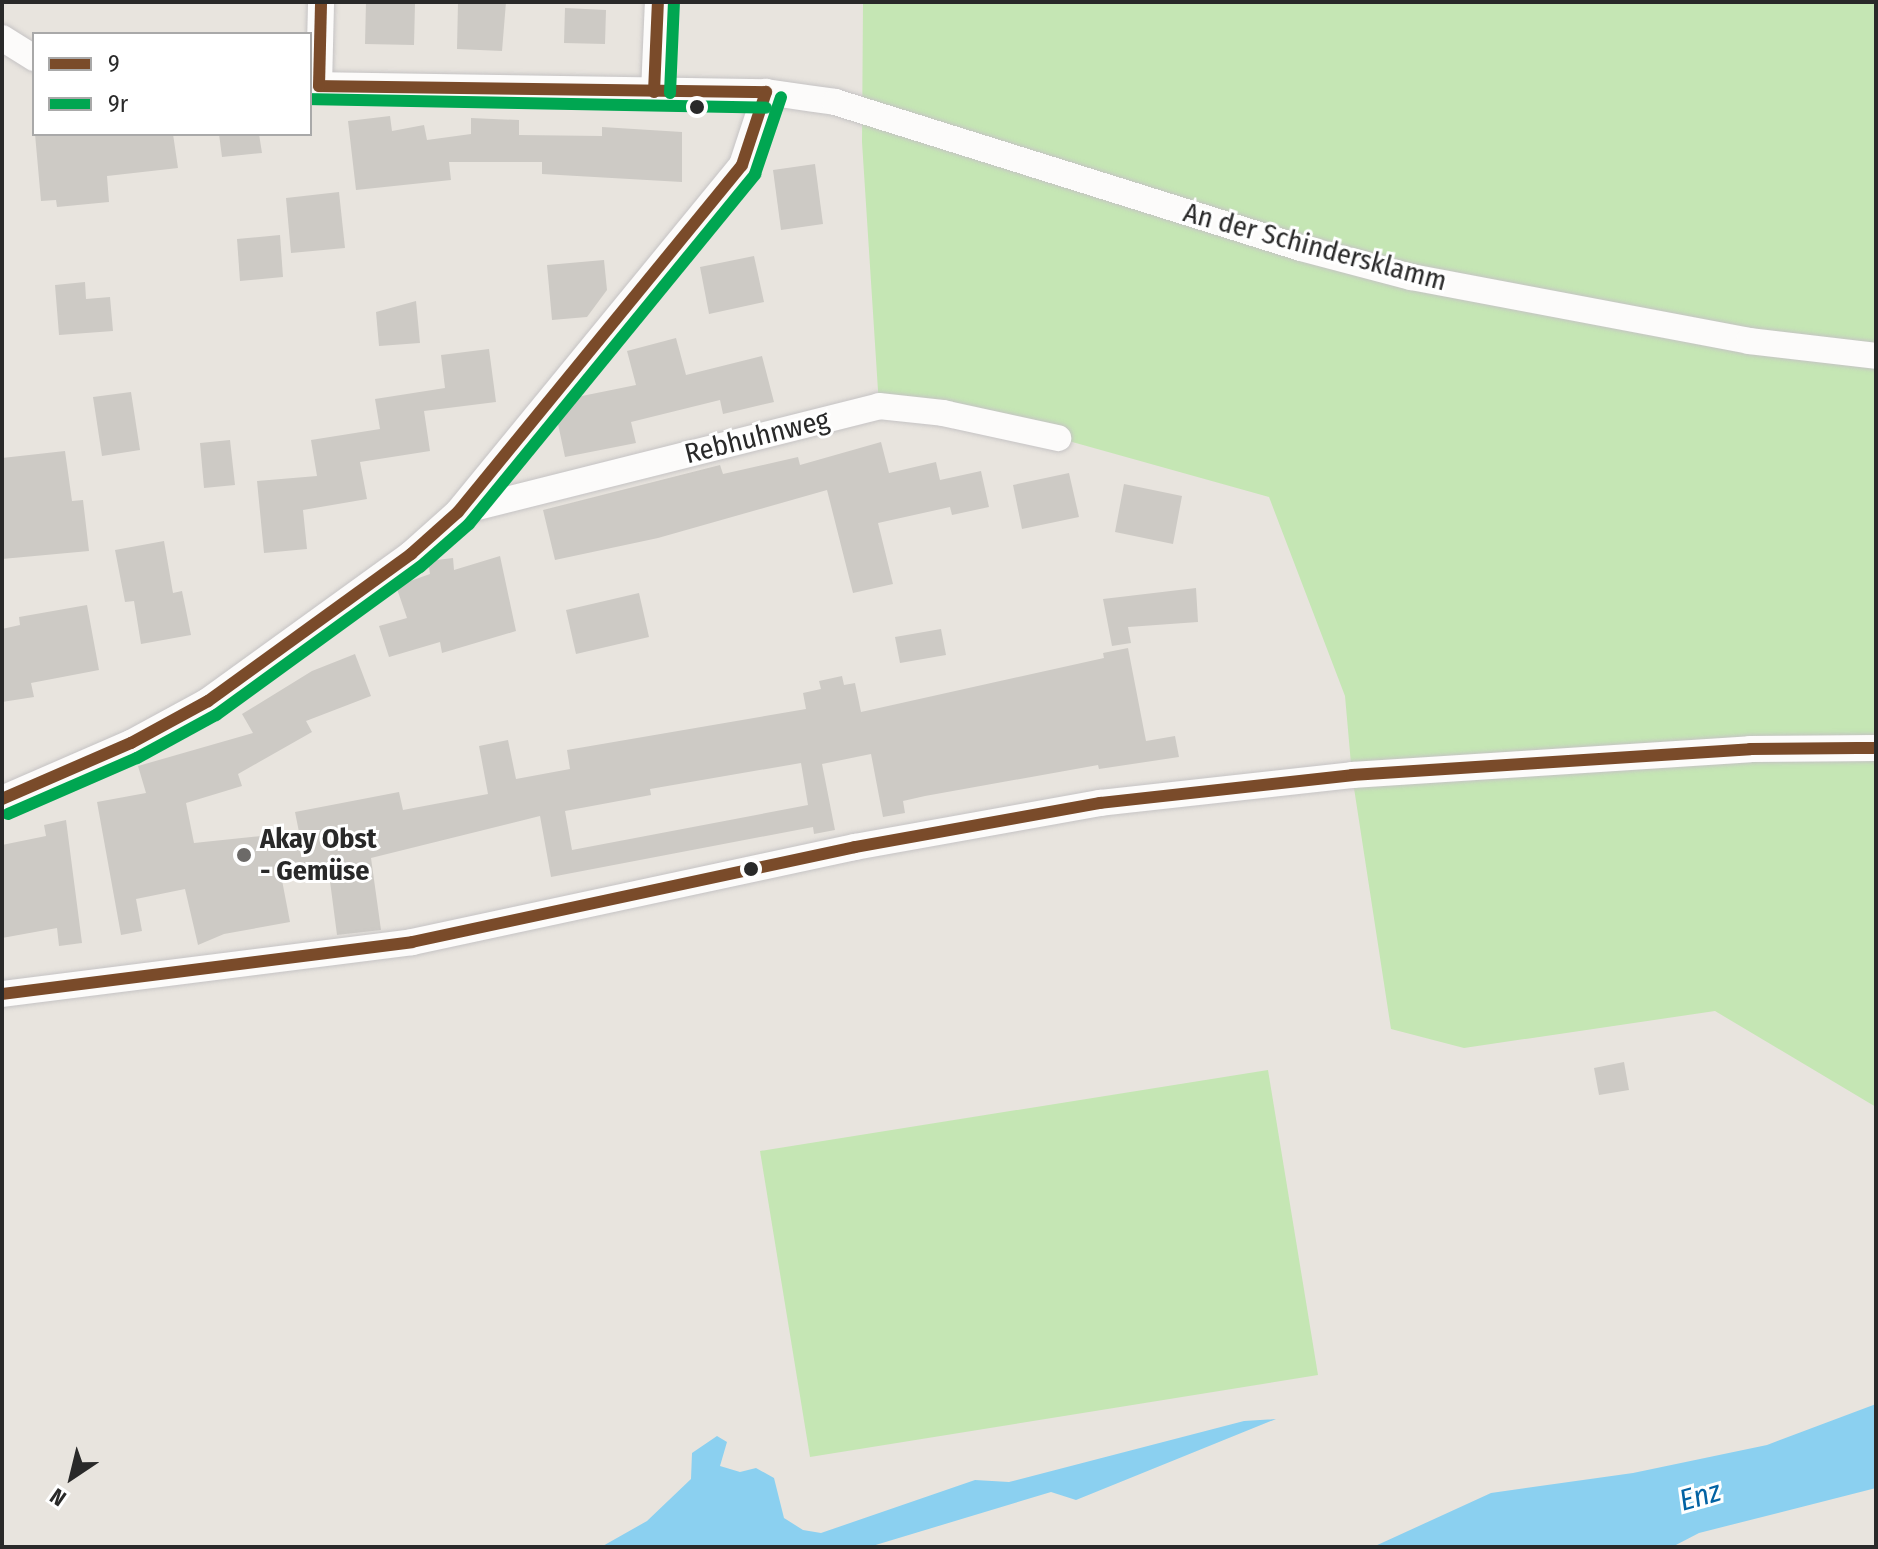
<!DOCTYPE html>
<html>
<head>
<meta charset="utf-8">
<style>
  body { margin:0 }
  #map { position:relative; width:1878px; height:1549px; overflow:hidden; background:#e8e4de; font-family:"Fira Sans Condensed",sans-serif }
  div>[style] { position:absolute }
  [style*='--x'] { left:calc(var(--x)*1px); top:calc(var(--y)*1px); width:calc(var(--w)*1px); rotate:calc(var(--a)*1deg) }
  .green>* { inset:0; background:#c5e6b4 }
  .water>* { inset:0; background:#8bd0f0 }
  .building>* { inset:0; background:#cdcac5 }
  .roads { filter:drop-shadow(0 0 2px #c5c3c4) drop-shadow(0 0 2px #c5c3c4) }
  .street>* { height:26px; margin:-13px; padding:0 13px; transform-origin:13px; border-radius:13px; background:#fcfbfa }
  .bus-1>* { height:12px; margin:-6px; padding:0 6px; transform-origin:6px; border-radius:6px; background:#7a4b2a }
  .bus-2>* { height:12px; margin:-6px; padding:0 6px; transform-origin:6px; border-radius:6px; background:#00a651 }
  .dots>* { width:22px; height:22px; translate:-50% -50%; box-sizing:border-box; border:4px solid #fff; border-radius:50% }
  span { translate:-50% -50%; white-space:nowrap; text-align:center; line-height:1.15; -webkit-text-stroke:6px #fff; paint-order:stroke }
  .street-label { font-size:28px; color:#292929 }
  .poi-label { font-size:28px; color:#292929; font-weight:700 }
  .left { translate:0 -50%; text-align:left }
  .water-label { font-size:30px; color:#0262a3; font-style:italic }
  .frame { position:absolute; inset:0; border:4px solid #292929; pointer-events:none }
  .legend { position:absolute; left:32px; top:32px; width:280px; height:104px; box-sizing:border-box; background:#fff; border:2px solid #a9a9a9; margin:0; padding:10px 14px; list-style:none; font-size:24px; color:#292929 }
  .legend li { display:flex; align-items:center; gap:16px; height:40px }
  .legend b { width:40px; border:2px solid #a9a9a9 }
  .north { position:absolute; left:32px; top:1437px; width:80px; height:80px; -webkit-text-stroke:6px #fff; paint-order:stroke; rotate:215deg; font-size:22px; font-weight:700; line-height:32px; text-align:center; color:#292929 }
  .north::after { content:''; display:block; margin:auto; width:28px; height:36px; background:#292929; clip-path:polygon(50% 0,100% 100%,50% 72%,0 100%) }
</style>
</head>
<body>
<div id="map">
  <div class="green">
    <div style="clip-path:polygon(863px 2px,1876px 2px,1876px 1107px,1715px 1011px,1464px 1048px,1391px 1029px,1352px 775px,1345px 696px,1269px 497px,1058px 438px,879px 406px,862px 142px)"></div>
    <div style="clip-path:polygon(1268px 1070px,1318px 1375px,810px 1457px,760px 1151px)"></div>
  </div>
  <div class="water">
    <div style="clip-path:polygon(1876px 1404px,1876px 1488px,1699px 1533px,1672px 1547px,1373px 1547px,1491px 1493px,1633px 1473px,1767px 1445px)"></div>
    <div style="clip-path:polygon(1276px 1419px,1076px 1500px,1051px 1492px,869px 1547px,601px 1547px,647px 1521px,691px 1479px,692px 1453px,717px 1436px,727px 1442px,720px 1466px,740px 1472px,756px 1468px,774px 1478px,784px 1518px,803px 1530px,821px 1533px,975px 1480px,1009px 1482px,1244px 1421px)"></div>
  </div>
  <div class="building">
    <div style="clip-path:polygon(366px 2px,415px 4px,414px 45px,365px 44px)"></div>
    <div style="clip-path:polygon(458px 2px,506px 2px,502px 51px,457px 49px)"></div>
    <div style="clip-path:polygon(565px 8px,606px 10px,605px 44px,564px 43px)"></div>
    <div style="clip-path:polygon(390px 116px,392px 131px,424px 125px,427px 140px,471px 134px,471px 118px,519px 120px,519px 135px,602px 136px,602px 127px,682px 132px,682px 182px,542px 174px,542px 162px,449px 162px,451px 180px,356px 190px,348px 121px)"></div>
    <div style="clip-path:polygon(35px 134px,173px 134px,178px 168px,107px 176px,109px 202px,57px 207px,56px 200px,41px 201px)"></div>
    <div style="clip-path:polygon(219px 134px,259px 134px,262px 153px,222px 157px)"></div>
    <div style="clip-path:polygon(815px 164px,823px 224px,781px 230px,773px 170px)"></div>
    <div style="clip-path:polygon(339px 192px,345px 248px,291px 253px,286px 198px)"></div>
    <div style="clip-path:polygon(280px 235px,283px 277px,240px 281px,237px 239px)"></div>
    <div style="clip-path:polygon(754px 256px,764px 302px,709px 314px,700px 267px)"></div>
    <div style="clip-path:polygon(604px 260px,607px 290px,587px 317px,552px 320px,547px 265px)"></div>
    <div style="clip-path:polygon(85px 282px,86px 299px,110px 297px,113px 331px,59px 335px,55px 285px)"></div>
    <div style="clip-path:polygon(416px 301px,420px 343px,379px 346px,376px 312px)"></div>
    <div style="clip-path:polygon(676px 338px,686px 375px,762px 356px,774px 402px,723px 414px,720px 400px,631px 422px,636px 443px,565px 457px,558px 424px,577px 397px,636px 385px,627px 351px)"></div>
    <div style="clip-path:polygon(489px 349px,496px 402px,424px 411px,430px 451px,360px 462px,367px 499px,303px 510px,307px 549px,264px 553px,257px 481px,317px 476px,311px 440px,380px 429px,375px 399px,445px 388px,441px 355px)"></div>
    <div style="clip-path:polygon(131px 392px,140px 450px,102px 456px,93px 397px)"></div>
    <div style="clip-path:polygon(230px 440px,235px 485px,204px 488px,200px 443px)"></div>
    <div style="clip-path:polygon(881px 442px,889px 473px,936px 462px,940px 480px,981px 471px,989px 507px,952px 515px,950px 507px,878px 523px,893px 584px,853px 593px,827px 490px,658px 538px,555px 560px,543px 510px,720px 465px,723px 474px,798px 457px,800px 465px)"></div>
    <div style="clip-path:polygon(65px 451px,72px 501px,83px 500px,89px 551px,2px 559px,2px 458px)"></div>
    <div style="clip-path:polygon(1069px 473px,1079px 517px,1022px 529px,1013px 485px)"></div>
    <div style="clip-path:polygon(1124px 484px,1182px 496px,1173px 544px,1115px 532px)"></div>
    <div style="clip-path:polygon(164px 541px,173px 593px,182px 591px,191px 635px,141px 644px,134px 601px,125px 602px,115px 550px)"></div>
    <div style="clip-path:polygon(500px 556px,516px 631px,442px 653px,440px 642px,389px 657px,379px 626px,407px 618px,396px 586px,430px 574px,428px 561px,453px 558px,454px 570px)"></div>
    <div style="clip-path:polygon(1196px 588px,1198px 622px,1128px 627px,1131px 643px,1112px 646px,1103px 599px)"></div>
    <div style="clip-path:polygon(639px 593px,649px 637px,576px 654px,566px 610px)"></div>
    <div style="clip-path:polygon(87px 605px,99px 670px,31px 683px,34px 697px,2px 702px,2px 629px,20px 625px,19px 617px)"></div>
    <div style="clip-path:polygon(941px 629px,946px 655px,900px 663px,895px 637px)"></div>
    <div style="clip-path:polygon(evenodd,1128px 648px,1146px 741px,1175px 736px,1179px 757px,1099px 769px,1098px 765px,925px 796px,903px 801px,905px 813px,883px 817px,871px 754px,822px 764px,835px 830px,814px 834px,813px 827px,551px 877px,540px 816px,371px 858px,381px 930px,337px 935px,328px 866px,281px 875px,290px 922px,224px 934px,198px 945px,185px 889px,136px 899px,142px 931px,121px 935px,97px 802px,146px 793px,138px 766px,253px 733px,242px 714px,312px 671px,355px 654px,371px 696px,306px 721px,312px 732px,238px 774px,242px 786px,186px 803px,194px 843px,299px 832px,295px 812px,399px 792px,403px 810px,488px 794px,479px 746px,508px 740px,516px 779px,570px 769px,567px 750px,806px 709px,803px 693px,821px 689px,819px 681px,842px 676px,844px 685px,855px 683px,861px 712px,1104px 658px,1103px 653px,1128px 648px,801px 763px,808px 805px,572px 850px,565px 811px,651px 795px,650px 789px,801px 763px)"></div>
    <div style="clip-path:polygon(66px 820px,82px 943px,59px 946px,57px 928px,2px 938px,2px 845px,46px 836px,44px 825px)"></div>
    <div style="clip-path:polygon(1624px 1062px,1629px 1090px,1599px 1095px,1594px 1068px)"></div>
  </div>
  <div class="roads">
    <div class="street">
      <div style="--x:2;--y:38;--w:38;--a:32"></div>
      <div style="--x:310;--y:85;--w:456;--a:0.9"></div>
      <div style="--x:766;--y:92;--w:70;--a:8.2"></div>
      <div style="--x:835;--y:102;--w:488;--a:17.4"></div>
      <div style="--x:1301;--y:248;--w:114;--a:14.8"></div>
      <div style="--x:1411;--y:277;--w:344;--a:10.7"></div>
      <div style="--x:1749;--y:341;--w:128;--a:6.7"></div>
      <div style="--x:319;--y:86;--w:84;--a:-88.6"></div>
      <div style="--x:654;--y:92;--w:90;--a:-87.5"></div>
      <div style="--x:458;--y:512;--w:434;--a:-14.1"></div>
      <div style="--x:879;--y:406;--w:64;--a:6.2"></div>
      <div style="--x:943;--y:413;--w:118;--a:12.3"></div>
      <div style="--x:2;--y:799;--w:141;--a:-23.5"></div>
      <div style="--x:131;--y:743;--w:88;--a:-28.6"></div>
      <div style="--x:208;--y:701;--w:251;--a:-35.9"></div>
      <div style="--x:411;--y:554;--w:63;--a:-41.8"></div>
      <div style="--x:458;--y:512;--w:448;--a:-50.7"></div>
      <div style="--x:742;--y:165;--w:77;--a:-71.8"></div>
      <div style="--x:2;--y:994;--w:413;--a:-7.2"></div>
      <div style="--x:412;--y:942;--w:453;--a:-12.1"></div>
      <div style="--x:855;--y:847;--w:249;--a:-10.2"></div>
      <div style="--x:1100;--y:803;--w:254;--a:-6.3"></div>
      <div style="--x:1352;--y:775;--w:399;--a:-3.7"></div>
      <div style="--x:1750;--y:749;--w:126;--a:-0.5"></div>
    </div>
  </div>
  <div class="bus-1">
    <div style="--x:319;--y:86;--w:447;--a:0.8"></div>
    <div style="--x:319;--y:86;--w:84;--a:-88.6"></div>
    <div style="--x:654;--y:92;--w:90;--a:-87.5"></div>
    <div style="--x:2;--y:799;--w:141;--a:-23.5"></div>
    <div style="--x:131;--y:743;--w:88;--a:-28.6"></div>
    <div style="--x:208;--y:701;--w:251;--a:-35.9"></div>
    <div style="--x:411;--y:554;--w:63;--a:-41.8"></div>
    <div style="--x:458;--y:512;--w:448;--a:-50.7"></div>
    <div style="--x:742;--y:165;--w:77;--a:-71.8"></div>
    <div style="--x:2;--y:994;--w:413;--a:-7.2"></div>
    <div style="--x:412;--y:942;--w:453;--a:-12.1"></div>
    <div style="--x:855;--y:847;--w:249;--a:-10.2"></div>
    <div style="--x:1100;--y:803;--w:254;--a:-6.3"></div>
    <div style="--x:1352;--y:775;--w:399;--a:-3.7"></div>
    <div style="--x:1750;--y:749;--w:126;--a:-0.5"></div>
  </div>
  <div class="bus-2">
    <div style="--x:670;--y:93;--w:90;--a:-87.5"></div>
    <div style="--x:310;--y:99;--w:456;--a:1.1"></div>
    <div style="--x:8;--y:814;--w:141;--a:-23.5"></div>
    <div style="--x:137;--y:758;--w:90;--a:-28.6"></div>
    <div style="--x:216;--y:715;--w:252;--a:-36"></div>
    <div style="--x:420;--y:567;--w:65;--a:-41.3"></div>
    <div style="--x:469;--y:524;--w:452;--a:-50.7"></div>
    <div style="--x:755;--y:174;--w:81;--a:-71.3"></div>
  </div>
  <div class="dots">
    <div style="left:697px;top:107px;background:#292929"></div>
    <div style="left:244px;top:855px;background:#6c6a68"></div>
    <div style="left:751px;top:869px;background:#292929"></div>
  </div>
  <div class="street-label">
    <span style="left:1315px;top:247px;rotate:15deg">An der Schindersklamm</span>
    <span style="left:757px;top:437px;rotate:-14deg">Rebhuhnweg</span>
  </div>
  <div class="poi-label">
    <span class="left" style="left:260px;top:855px">Akay Obst<br>- Gemüse</span>
  </div>
  <div class="water-label">
    <span style="left:1700px;top:1496px;rotate:-16deg">Enz</span>
  </div>
  <div class="frame"></div>
  <ul class="legend">
  <li><b style="height:10px;background:#7a4b2a"></b>9</li>
  <li><b style="height:10px;background:#00a651"></b>9r</li>
  </ul>
  <div class="north">N</div>
</div>
</body>
</html>
